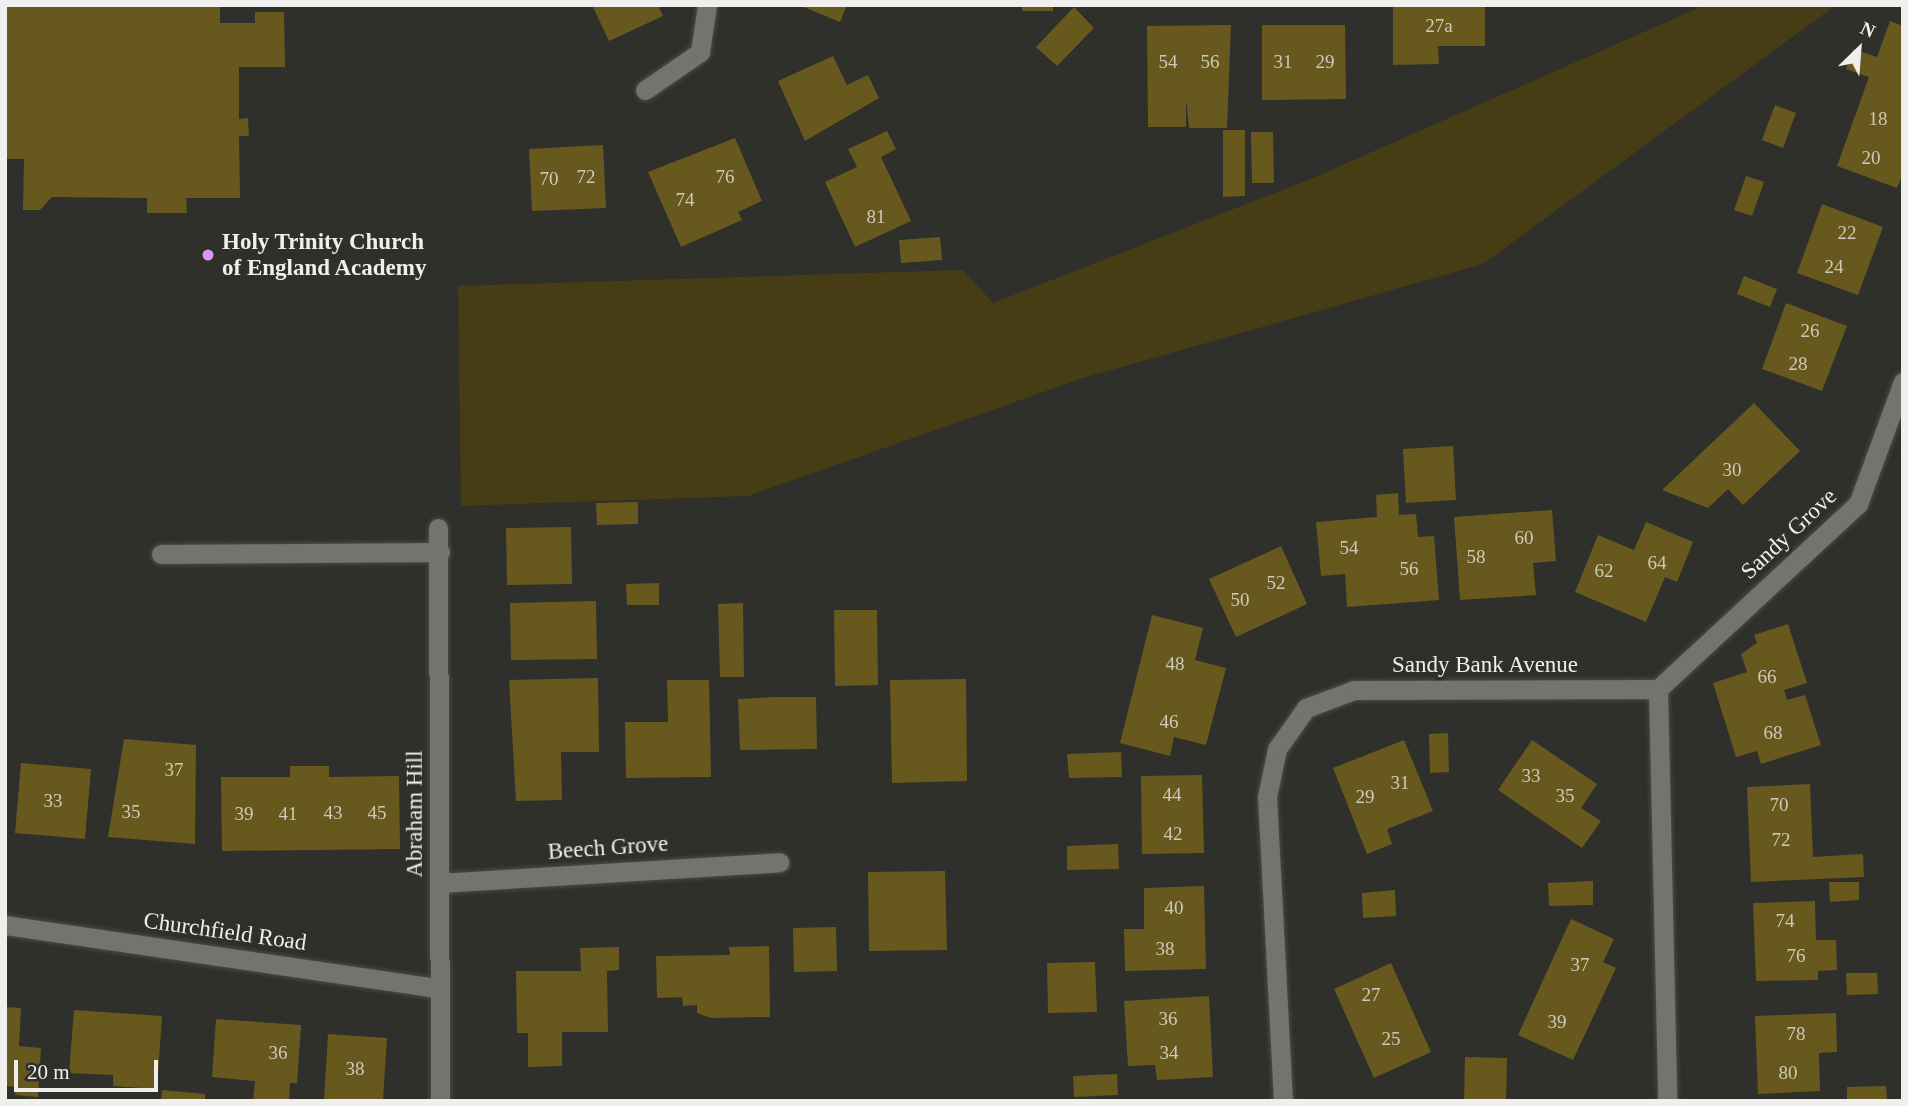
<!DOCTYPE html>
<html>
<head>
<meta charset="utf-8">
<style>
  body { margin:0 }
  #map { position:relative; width:1908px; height:1106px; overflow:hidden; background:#2f2f2c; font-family:"Times New Roman",serif }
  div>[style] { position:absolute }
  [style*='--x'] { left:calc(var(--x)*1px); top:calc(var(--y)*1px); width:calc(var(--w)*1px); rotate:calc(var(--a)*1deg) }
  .green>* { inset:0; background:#473d15 }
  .building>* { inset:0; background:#67591e }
  .roads { filter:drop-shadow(0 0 2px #4c4b48) drop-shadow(0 0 2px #4c4b48) }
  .service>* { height:19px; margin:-9.5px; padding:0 9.5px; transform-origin:9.5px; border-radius:9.5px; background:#73736f }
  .minor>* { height:19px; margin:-9.5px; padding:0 9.5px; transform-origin:9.5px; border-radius:9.5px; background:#73736f }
  .dots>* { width:19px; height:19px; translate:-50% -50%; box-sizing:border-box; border:4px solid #2f2f2c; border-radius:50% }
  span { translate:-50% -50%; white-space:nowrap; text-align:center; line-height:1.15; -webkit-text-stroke:7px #2f2f2c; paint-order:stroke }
  .number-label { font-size:19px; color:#cecaba }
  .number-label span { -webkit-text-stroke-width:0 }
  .poi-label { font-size:23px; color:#f0efee; font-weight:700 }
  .left { translate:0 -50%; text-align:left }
  .street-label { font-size:23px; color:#f0efee }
  .frame { position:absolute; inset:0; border:7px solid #f0efee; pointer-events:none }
  .north { position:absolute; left:1824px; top:14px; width:70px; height:70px; -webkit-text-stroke:5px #2f2f2c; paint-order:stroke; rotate:25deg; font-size:19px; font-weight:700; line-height:28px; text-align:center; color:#f0efee }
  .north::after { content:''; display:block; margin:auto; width:24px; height:32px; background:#f0efee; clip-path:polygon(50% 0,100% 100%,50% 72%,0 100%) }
  .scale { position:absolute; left:14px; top:1060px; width:144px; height:32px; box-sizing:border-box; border:4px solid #f0efee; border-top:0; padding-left:9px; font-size:21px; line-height:24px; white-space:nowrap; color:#f0efee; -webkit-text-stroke:5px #2f2f2c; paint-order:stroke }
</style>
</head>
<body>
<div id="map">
  <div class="green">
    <div style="clip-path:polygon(1705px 5px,1836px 5px,1483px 264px,1083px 378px,748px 496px,461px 506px,458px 286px,963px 270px,993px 303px,1313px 178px)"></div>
  </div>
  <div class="building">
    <div style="clip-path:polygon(5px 5px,220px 5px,220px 23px,255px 23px,255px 12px,284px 12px,285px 67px,239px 67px,239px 119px,248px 118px,249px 136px,239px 136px,240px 198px,186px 198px,187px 213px,147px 213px,147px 198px,52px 197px,40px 210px,23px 210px,24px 159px,5px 159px)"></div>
    <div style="clip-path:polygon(592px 5px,658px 5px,663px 16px,609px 41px)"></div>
    <div style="clip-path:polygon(799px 5px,847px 5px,840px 22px)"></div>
    <div style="clip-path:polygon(1022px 5px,1053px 5px,1053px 11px,1022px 11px)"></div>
    <div style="clip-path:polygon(1393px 5px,1485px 5px,1485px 46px,1438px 46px,1439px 64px,1393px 65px)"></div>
    <div style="clip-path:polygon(1074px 7px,1094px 28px,1057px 66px,1036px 47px)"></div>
    <div style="clip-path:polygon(1890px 21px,1903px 26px,1903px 173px,1897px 188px,1837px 166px,1869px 77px,1846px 69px,1853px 49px,1877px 57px)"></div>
    <div style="clip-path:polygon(1231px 25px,1227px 128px,1189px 128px,1186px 99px,1186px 127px,1148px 127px,1147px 26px)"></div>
    <div style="clip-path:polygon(1262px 25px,1345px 25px,1346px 99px,1262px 100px)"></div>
    <div style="clip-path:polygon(833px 56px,847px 85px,868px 75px,879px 98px,805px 141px,778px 81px)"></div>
    <div style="clip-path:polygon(1775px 105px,1796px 113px,1783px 148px,1762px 140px)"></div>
    <div style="clip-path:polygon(1223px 130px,1245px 130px,1245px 196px,1223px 197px)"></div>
    <div style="clip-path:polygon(887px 131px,896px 149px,881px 157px,911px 221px,855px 247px,825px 182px,857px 167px,848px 149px)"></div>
    <div style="clip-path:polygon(1251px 132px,1273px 132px,1274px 183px,1252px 183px)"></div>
    <div style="clip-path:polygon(735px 138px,762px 201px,738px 212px,742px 220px,681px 247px,648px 172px)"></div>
    <div style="clip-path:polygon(603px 145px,606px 208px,532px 211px,529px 149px)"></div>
    <div style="clip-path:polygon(1746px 176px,1764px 182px,1752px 216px,1734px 210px)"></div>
    <div style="clip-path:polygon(1822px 204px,1883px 227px,1858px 295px,1797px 273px)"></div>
    <div style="clip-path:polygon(940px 237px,942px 260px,901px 263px,899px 240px)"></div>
    <div style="clip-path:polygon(1744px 276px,1777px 289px,1770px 307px,1737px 294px)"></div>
    <div style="clip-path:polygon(1786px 303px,1847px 326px,1822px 391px,1762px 369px)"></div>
    <div style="clip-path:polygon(1754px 403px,1800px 451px,1743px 505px,1728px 489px,1708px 508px,1662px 490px)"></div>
    <div style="clip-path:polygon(1453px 446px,1456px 500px,1406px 503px,1403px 449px)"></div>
    <div style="clip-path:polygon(1398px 493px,1399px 515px,1416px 514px,1418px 537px,1434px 536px,1439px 600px,1347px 607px,1345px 574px,1321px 576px,1316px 522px,1377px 517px,1376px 495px)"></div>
    <div style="clip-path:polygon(638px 502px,638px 524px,597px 525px,596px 503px)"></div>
    <div style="clip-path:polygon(1552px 510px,1556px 561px,1533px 563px,1536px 595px,1460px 600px,1454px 517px)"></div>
    <div style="clip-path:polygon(1646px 522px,1693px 542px,1677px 582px,1665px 577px,1646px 622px,1575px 592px,1598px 535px,1634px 550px)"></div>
    <div style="clip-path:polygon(571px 527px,572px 584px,507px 585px,506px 528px)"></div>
    <div style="clip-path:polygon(1281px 546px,1307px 604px,1236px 637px,1209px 579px)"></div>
    <div style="clip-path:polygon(659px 583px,659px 605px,627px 605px,626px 584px)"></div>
    <div style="clip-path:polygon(596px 601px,597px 659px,511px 660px,510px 603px)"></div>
    <div style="clip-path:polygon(743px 603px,744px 677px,720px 677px,718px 604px)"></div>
    <div style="clip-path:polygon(834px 610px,877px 610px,878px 685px,835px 686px)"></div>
    <div style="clip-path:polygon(1152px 615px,1203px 628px,1195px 660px,1226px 668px,1206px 745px,1174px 737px,1170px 756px,1120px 743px)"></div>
    <div style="clip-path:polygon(1788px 624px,1807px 683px,1784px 690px,1787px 700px,1805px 695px,1821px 745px,1761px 764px,1757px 751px,1736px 757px,1713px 683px,1747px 672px,1741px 654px,1757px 643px,1754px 635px)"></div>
    <div style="clip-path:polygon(598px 678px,599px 752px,561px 752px,562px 800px,516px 801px,509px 680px)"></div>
    <div style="clip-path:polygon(966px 679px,967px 781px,892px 783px,890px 680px)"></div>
    <div style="clip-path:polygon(667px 680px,709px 680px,711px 777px,626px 778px,625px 722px,668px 722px)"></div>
    <div style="clip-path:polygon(777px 697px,816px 697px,817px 749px,740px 750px,738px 699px)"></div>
    <div style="clip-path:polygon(1448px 733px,1449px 772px,1430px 773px,1429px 734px)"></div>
    <div style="clip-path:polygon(124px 739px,196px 745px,195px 844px,108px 837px)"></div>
    <div style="clip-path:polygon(1404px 740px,1433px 811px,1387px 829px,1392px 844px,1367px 854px,1333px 768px)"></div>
    <div style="clip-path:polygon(1532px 740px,1597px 784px,1581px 808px,1601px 821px,1582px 848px,1498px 790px)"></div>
    <div style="clip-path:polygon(1121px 752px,1122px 777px,1069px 778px,1067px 754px)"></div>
    <div style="clip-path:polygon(21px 763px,91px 769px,85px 839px,15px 833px)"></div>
    <div style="clip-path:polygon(290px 766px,329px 766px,329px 777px,399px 776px,400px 849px,222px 851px,221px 777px,290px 777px)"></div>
    <div style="clip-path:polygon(1202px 775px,1204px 853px,1142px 854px,1141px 776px)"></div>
    <div style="clip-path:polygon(1810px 784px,1813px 857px,1863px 854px,1864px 877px,1751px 882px,1747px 787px)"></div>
    <div style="clip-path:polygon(1118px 844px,1119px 869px,1067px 870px,1067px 846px)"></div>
    <div style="clip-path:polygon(945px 871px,947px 950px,869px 951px,868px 872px)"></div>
    <div style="clip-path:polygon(1593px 881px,1593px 905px,1549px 906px,1548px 883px)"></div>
    <div style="clip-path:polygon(1829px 882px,1859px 882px,1859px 900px,1830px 902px)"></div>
    <div style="clip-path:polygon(1204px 886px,1206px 969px,1125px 971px,1124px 929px,1144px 929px,1144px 888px)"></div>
    <div style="clip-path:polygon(1395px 890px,1396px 916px,1363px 918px,1362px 893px)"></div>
    <div style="clip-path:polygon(1815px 901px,1816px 940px,1836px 940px,1837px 970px,1818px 971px,1818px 980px,1756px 981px,1753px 903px)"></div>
    <div style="clip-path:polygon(1571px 919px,1614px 939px,1603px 962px,1616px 968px,1573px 1060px,1518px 1035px)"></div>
    <div style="clip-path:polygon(836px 927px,837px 971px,794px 972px,793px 928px)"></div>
    <div style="clip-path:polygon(769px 946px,770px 1017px,711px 1018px,697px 1013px,697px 1005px,683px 1006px,682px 997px,657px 998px,656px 956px,730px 955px,729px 947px)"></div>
    <div style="clip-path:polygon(619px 947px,619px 970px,607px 971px,608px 1032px,562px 1032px,562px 1066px,528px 1067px,528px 1033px,517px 1033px,516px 971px,581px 971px,580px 948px)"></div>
    <div style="clip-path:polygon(1095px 962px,1097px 1012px,1048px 1013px,1047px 963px)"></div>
    <div style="clip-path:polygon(1391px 963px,1431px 1052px,1374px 1078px,1334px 989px)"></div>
    <div style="clip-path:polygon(1846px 973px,1877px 973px,1878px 994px,1847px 995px)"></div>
    <div style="clip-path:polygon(1209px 996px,1213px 1077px,1157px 1080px,1155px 1065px,1128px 1066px,1124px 1001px)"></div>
    <div style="clip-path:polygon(5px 1007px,21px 1008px,19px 1046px,41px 1048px,38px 1097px,15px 1095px,16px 1087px,5px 1086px)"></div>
    <div style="clip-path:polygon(74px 1010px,162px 1016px,157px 1089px,113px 1086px,113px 1075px,69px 1073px)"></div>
    <div style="clip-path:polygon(1836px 1013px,1837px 1052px,1819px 1053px,1820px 1091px,1758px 1094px,1755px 1016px)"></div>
    <div style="clip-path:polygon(216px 1019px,301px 1025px,297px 1083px,290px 1083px,289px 1101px,253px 1101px,255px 1081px,212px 1077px)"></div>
    <div style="clip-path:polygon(328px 1034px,387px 1038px,383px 1101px,324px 1101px)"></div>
    <div style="clip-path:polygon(1465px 1057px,1507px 1058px,1506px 1101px,1464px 1101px)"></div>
    <div style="clip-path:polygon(1117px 1074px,1118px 1095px,1074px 1097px,1073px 1076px)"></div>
    <div style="clip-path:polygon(1886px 1086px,1887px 1101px,1847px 1101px,1847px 1087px)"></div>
    <div style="clip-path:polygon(162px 1090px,205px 1094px,205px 1101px,161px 1101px)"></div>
  </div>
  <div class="roads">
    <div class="service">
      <div style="--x:645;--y:90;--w:67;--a:-34.6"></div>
      <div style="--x:700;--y:52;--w:48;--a:-81.5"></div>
      <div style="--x:161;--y:554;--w:279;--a:-0.4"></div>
    </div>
    <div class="minor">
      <div style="--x:438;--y:528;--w:573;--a:89.8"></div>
      <div style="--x:1658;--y:689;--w:272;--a:-42.8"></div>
      <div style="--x:1858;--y:504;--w:130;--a:-69.8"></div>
      <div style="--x:440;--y:883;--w:340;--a:-3.5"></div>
      <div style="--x:5;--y:925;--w:438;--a:8.3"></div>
      <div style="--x:1283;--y:1101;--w:304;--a:-93"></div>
      <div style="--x:1267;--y:797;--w:49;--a:-78.2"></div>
      <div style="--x:1277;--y:749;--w:50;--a:-54.7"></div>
      <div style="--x:1306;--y:708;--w:51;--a:-20.6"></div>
      <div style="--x:1354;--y:690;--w:304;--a:-0.2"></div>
      <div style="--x:1658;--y:689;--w:412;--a:88.7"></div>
    </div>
  </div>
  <div class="dots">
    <div style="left:208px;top:255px;background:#dd98f3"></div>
  </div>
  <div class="number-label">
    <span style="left:1439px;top:26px">27a</span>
    <span style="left:1168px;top:62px">54</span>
    <span style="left:1210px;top:62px">56</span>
    <span style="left:1283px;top:62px">31</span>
    <span style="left:1325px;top:62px">29</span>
    <span style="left:1878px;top:119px">18</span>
    <span style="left:1871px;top:158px">20</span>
    <span style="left:586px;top:177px">72</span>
    <span style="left:725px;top:177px">76</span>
    <span style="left:549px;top:179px">70</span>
    <span style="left:685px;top:200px">74</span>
    <span style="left:876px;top:217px">81</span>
    <span style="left:1847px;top:233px">22</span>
    <span style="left:1834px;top:267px">24</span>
    <span style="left:1810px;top:331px">26</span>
    <span style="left:1798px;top:364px">28</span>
    <span style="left:1732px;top:470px">30</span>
    <span style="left:1524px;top:538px">60</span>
    <span style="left:1349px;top:548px">54</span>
    <span style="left:1476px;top:557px">58</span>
    <span style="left:1657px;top:563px">64</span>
    <span style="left:1409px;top:569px">56</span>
    <span style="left:1604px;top:571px">62</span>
    <span style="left:1276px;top:583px">52</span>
    <span style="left:1240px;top:600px">50</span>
    <span style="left:1175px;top:664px">48</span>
    <span style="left:1767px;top:677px">66</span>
    <span style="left:1169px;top:722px">46</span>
    <span style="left:1773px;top:733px">68</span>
    <span style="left:174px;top:770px">37</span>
    <span style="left:1531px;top:776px">33</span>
    <span style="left:1400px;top:783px">31</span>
    <span style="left:1172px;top:795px">44</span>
    <span style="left:1565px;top:796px">35</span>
    <span style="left:1365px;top:797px">29</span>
    <span style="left:53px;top:801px">33</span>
    <span style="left:1779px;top:805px">70</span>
    <span style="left:131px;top:812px">35</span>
    <span style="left:333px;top:813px">43</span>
    <span style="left:377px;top:813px">45</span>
    <span style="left:244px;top:814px">39</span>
    <span style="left:288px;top:814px">41</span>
    <span style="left:1173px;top:834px">42</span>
    <span style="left:1781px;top:840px">72</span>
    <span style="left:1174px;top:908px">40</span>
    <span style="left:1785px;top:921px">74</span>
    <span style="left:1165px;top:949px">38</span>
    <span style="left:1796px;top:956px">76</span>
    <span style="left:1580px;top:965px">37</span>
    <span style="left:1371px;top:995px">27</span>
    <span style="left:1168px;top:1019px">36</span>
    <span style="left:1557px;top:1022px">39</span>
    <span style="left:1796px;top:1034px">78</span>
    <span style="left:1391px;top:1039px">25</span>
    <span style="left:278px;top:1053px">36</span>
    <span style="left:1169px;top:1053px">34</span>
    <span style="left:355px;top:1069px">38</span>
    <span style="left:1788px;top:1073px">80</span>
  </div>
  <div class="poi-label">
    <span class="left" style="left:222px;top:255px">Holy Trinity Church<br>of England Academy</span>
  </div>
  <div class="street-label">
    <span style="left:1789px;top:534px;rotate:-43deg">Sandy Grove</span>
    <span style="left:1485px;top:665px">Sandy Bank Avenue</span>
    <span style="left:415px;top:814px;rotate:-90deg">Abraham Hill</span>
    <span style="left:608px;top:848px;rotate:-4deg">Beech Grove</span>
    <span style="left:225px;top:932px;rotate:8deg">Churchfield Road</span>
  </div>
  <div class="frame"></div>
  <div class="north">N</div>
  <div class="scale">20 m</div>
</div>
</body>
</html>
